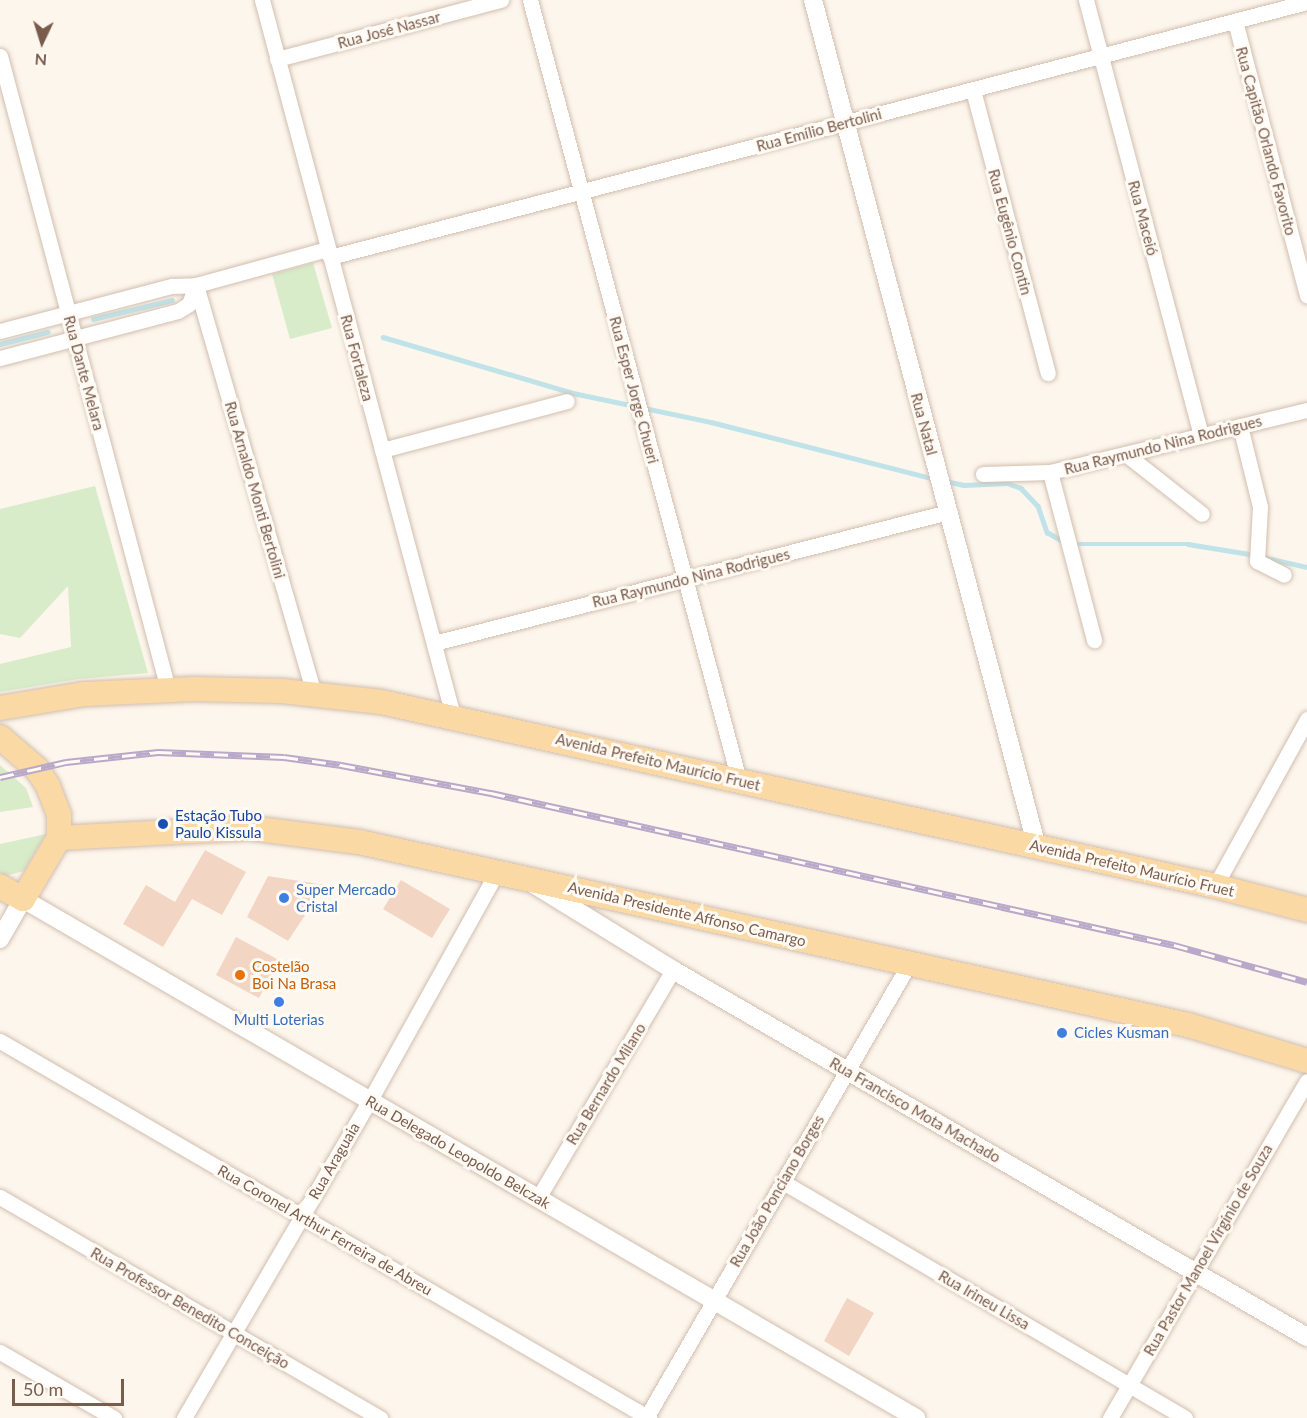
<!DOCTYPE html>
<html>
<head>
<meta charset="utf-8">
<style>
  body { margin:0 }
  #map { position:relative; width:1307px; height:1418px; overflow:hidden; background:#fdf6ec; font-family:Lato,sans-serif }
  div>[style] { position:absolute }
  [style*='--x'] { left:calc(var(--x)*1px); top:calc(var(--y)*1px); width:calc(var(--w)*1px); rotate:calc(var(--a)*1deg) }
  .green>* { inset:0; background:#d8ecc9 }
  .stream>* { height:4.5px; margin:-2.25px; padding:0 2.25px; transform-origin:2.25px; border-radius:2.25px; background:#bfe3e8 }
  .building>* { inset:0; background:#f3d5c3 }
  .roads { filter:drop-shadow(0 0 2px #d1beb0) drop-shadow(0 0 2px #d1beb0) }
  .minor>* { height:15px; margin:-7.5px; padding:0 7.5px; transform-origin:7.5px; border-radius:7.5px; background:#fff }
  .tertiary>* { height:18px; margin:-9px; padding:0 9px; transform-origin:9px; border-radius:9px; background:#fff }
  .primary>* { height:24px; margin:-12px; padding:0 12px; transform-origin:12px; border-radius:12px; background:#fbd9a5 }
  .rail>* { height:7px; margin-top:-3.5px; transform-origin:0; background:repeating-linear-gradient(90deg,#fffaf3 0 14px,#b9a8c9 0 28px); box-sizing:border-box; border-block:2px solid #b9a8c9 }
  .dots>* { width:16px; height:16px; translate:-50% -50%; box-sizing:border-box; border:3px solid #fffaf3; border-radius:50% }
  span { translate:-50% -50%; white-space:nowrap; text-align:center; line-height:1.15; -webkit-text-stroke:6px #fffaf3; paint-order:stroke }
  .street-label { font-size:15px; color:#7a5c4d }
  .transit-label { font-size:15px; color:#164399 }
  .left { translate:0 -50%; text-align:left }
  .shop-label { font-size:15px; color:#366cbe }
  .food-label { font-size:15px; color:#c56008 }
  .north { position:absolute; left:12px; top:12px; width:60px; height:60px; -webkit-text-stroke:4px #fffaf3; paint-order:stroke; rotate:184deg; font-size:16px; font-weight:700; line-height:24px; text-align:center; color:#7a5c4d }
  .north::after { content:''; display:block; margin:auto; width:21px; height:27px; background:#7a5c4d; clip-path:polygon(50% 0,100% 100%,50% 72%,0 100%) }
  .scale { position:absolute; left:12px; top:1379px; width:112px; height:27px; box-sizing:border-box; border:3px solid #7a5c4d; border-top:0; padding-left:8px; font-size:18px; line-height:21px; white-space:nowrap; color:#7a5c4d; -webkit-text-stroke:4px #fffaf3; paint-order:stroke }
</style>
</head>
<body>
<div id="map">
  <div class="green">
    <div style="clip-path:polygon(313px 263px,332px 328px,290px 339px,272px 274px)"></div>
    <div style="clip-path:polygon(95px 486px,148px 673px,79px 679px,0 692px,0 664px,71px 647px,68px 586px,20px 638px,0 634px,0 509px)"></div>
    <div style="clip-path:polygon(0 765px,26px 788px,33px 807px,0 812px)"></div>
    <div style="clip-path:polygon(46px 834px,24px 871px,5px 876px,0 873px,0 844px)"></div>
  </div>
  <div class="stream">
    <div style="--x:93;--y:319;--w:81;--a:-13.5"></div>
    <div style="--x:383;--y:337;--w:198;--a:16.4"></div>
    <div style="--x:573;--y:393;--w:141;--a:11.9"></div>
    <div style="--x:711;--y:422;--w:230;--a:14.3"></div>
    <div style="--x:0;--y:344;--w:49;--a:-14.3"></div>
    <div style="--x:945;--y:481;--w:19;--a:12"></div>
    <div style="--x:964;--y:485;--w:43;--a:-2.7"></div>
    <div style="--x:1007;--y:483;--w:15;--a:20"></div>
    <div style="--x:1021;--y:488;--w:25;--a:47"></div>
    <div style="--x:1038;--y:506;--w:28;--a:71"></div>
    <div style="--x:1047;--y:532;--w:20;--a:30"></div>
    <div style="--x:1072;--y:544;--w:116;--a:0"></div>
    <div style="--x:1188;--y:544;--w:68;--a:9.3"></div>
    <div style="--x:1263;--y:557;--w:45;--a:12.8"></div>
  </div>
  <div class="building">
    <div style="clip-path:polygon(205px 850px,246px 872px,222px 915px,192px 899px,163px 947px,123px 924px,146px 885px,175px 902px)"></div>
    <div style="clip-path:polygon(268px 876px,325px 885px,288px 941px,247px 917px)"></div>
    <div style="clip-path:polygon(401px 880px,450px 909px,432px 938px,383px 909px)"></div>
    <div style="clip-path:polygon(236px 937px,279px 960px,259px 998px,216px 975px)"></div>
    <div style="clip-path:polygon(847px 1298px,874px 1313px,849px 1356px,824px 1341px)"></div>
  </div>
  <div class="roads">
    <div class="minor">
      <div style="--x:262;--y:0;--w:741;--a:75.06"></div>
      <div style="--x:530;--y:0;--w:808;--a:75"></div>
      <div style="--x:1086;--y:0;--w:451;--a:75.2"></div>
      <div style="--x:1235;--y:21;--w:284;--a:75.3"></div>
      <div style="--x:0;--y:56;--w:655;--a:75.14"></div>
      <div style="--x:277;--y:59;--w:232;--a:-14.8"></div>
      <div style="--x:973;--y:90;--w:293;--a:75.2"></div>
      <div style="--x:330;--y:257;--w:1010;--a:-14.63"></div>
      <div style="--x:196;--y:285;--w:426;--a:73.9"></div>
      <div style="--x:0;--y:331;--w:178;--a:-14.7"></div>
      <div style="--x:172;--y:286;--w:24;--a:-2"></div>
      <div style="--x:196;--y:285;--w:137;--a:-15.3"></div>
      <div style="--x:0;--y:358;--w:184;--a:-14.8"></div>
      <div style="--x:178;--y:311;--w:13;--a:-32"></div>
      <div style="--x:189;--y:304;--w:20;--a:-70"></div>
      <div style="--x:1240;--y:426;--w:83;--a:76.1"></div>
      <div style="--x:1260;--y:507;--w:54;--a:93.2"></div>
      <div style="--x:1257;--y:561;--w:30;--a:27"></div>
      <div style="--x:382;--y:450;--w:191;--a:-14.8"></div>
      <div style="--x:1127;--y:455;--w:95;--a:38.2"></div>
      <div style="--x:1050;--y:472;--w:174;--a:75.3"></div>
      <div style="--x:983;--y:474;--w:67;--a:-1.7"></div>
      <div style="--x:1050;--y:472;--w:264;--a:-13.6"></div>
      <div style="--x:434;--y:643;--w:530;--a:-14.3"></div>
      <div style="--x:1215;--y:886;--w:191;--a:-61.1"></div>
      <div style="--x:0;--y:1041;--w:751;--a:30.15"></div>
      <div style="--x:783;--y:1182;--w:466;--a:30.4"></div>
      <div style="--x:0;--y:1197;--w:440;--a:30.2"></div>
      <div style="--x:538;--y:1198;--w:265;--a:-59.4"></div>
      <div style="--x:0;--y:1352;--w:132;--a:30.1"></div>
      <div style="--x:184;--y:1418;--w:368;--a:-59.7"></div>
      <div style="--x:370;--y:1100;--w:263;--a:-60.9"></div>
      <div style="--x:646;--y:1418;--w:525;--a:-59.92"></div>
      <div style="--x:1110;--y:1418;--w:390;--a:-59.7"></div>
    </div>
    <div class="tertiary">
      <div style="--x:813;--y:0;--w:876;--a:75.19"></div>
      <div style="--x:535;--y:885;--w:162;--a:31.6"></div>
      <div style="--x:673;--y:970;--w:733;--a:30.07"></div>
      <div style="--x:0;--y:939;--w:46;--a:-60.1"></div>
      <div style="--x:23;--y:899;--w:1033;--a:30.16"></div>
    </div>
    <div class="primary">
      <div style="--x:0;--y:708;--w:86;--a:-9.4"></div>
      <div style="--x:85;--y:694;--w:109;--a:-2.6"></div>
      <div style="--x:194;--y:689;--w:88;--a:1.3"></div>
      <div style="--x:282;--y:691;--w:100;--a:6.3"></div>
      <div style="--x:381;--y:702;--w:854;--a:12.44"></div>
      <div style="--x:1215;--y:886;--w:95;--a:14.6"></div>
      <div style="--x:0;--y:737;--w:49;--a:40.9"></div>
      <div style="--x:37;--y:769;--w:20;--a:57"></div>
      <div style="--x:48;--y:786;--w:31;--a:69"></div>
      <div style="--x:59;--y:815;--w:23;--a:90"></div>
      <div style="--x:59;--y:838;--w:71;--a:120.5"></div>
      <div style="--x:23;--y:899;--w:26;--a:-151"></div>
      <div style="--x:59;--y:838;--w:191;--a:-3"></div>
      <div style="--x:250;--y:828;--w:110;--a:7.3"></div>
      <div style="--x:359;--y:842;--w:849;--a:12.45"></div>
      <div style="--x:1188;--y:1025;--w:124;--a:16.8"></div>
    </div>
  </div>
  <div class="rail">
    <div style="--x:0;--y:777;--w:68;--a:-12.8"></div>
    <div style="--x:66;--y:762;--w:93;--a:-6.2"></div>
    <div style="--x:158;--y:752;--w:126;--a:2.3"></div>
    <div style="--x:284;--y:757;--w:58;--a:8"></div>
    <div style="--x:341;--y:765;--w:153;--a:10.6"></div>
    <div style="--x:491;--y:793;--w:700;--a:12.55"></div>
    <div style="--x:1174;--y:945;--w:138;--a:15.5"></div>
  </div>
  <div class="dots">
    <div style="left:163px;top:824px;background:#1a4fb4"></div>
    <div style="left:284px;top:898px;background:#3f7fe0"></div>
    <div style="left:240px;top:975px;background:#e8710a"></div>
    <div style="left:279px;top:1002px;background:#3f7fe0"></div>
    <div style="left:1062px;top:1033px;background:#3f7fe0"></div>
  </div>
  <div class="street-label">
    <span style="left:389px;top:30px;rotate:-15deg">Rua José Nassar</span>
    <span style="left:819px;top:130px;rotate:-15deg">Rua Emílio Bertolini</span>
    <span style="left:1266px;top:141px;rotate:75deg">Rua Capitão Orlando Favorito</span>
    <span style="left:1143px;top:218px;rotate:75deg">Rua Maceió</span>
    <span style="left:1010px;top:232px;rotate:75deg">Rua Eugênio Contin</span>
    <span style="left:357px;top:358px;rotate:75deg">Rua Fortaleza</span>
    <span style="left:84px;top:373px;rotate:75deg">Rua Dante Melara</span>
    <span style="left:634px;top:390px;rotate:75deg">Rua Esper Jorge Chueri</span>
    <span style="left:924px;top:424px;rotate:75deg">Rua Natal</span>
    <span style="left:1163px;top:445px;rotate:-14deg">Rua Raymundo Nina Rodrigues</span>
    <span style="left:255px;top:490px;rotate:74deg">Rua Arnaldo Monti Bertolini</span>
    <span style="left:691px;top:578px;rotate:-14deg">Rua Raymundo Nina Rodrigues</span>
    <span style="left:658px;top:762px;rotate:13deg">Avenida Prefeito Maurício Fruet</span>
    <span style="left:1132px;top:868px;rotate:13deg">Avenida Prefeito Maurício Fruet</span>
    <span style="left:687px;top:914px;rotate:13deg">Avenida Presidente Affonso Camargo</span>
    <span style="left:606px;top:1084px;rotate:-59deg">Rua Bernardo Milano</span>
    <span style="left:915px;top:1110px;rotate:30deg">Rua Francisco Mota Machado</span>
    <span style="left:458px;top:1152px;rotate:30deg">Rua Delegado Leopoldo Belczak</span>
    <span style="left:334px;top:1161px;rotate:-60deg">Rua Araguaia</span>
    <span style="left:777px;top:1191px;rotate:-60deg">Rua João Ponciano Borges</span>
    <span style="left:325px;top:1230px;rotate:30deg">Rua Coronel Arthur Ferreira de Abreu</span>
    <span style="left:1208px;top:1250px;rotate:-60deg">Rua Pastor Manoel Virgínio de Souza</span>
    <span style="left:984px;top:1300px;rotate:30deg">Rua Irineu Lissa</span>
    <span style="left:190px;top:1308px;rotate:30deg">Rua Professor Benedito Conceição</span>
  </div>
  <div class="transit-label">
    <span class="left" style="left:175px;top:824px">Estação Tubo<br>Paulo Kissula</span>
  </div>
  <div class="shop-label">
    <span class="left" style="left:296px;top:898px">Super Mercado<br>Cristal</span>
    <span style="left:279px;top:1020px">Multi Loterias</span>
    <span class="left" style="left:1074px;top:1033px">Cicles Kusman</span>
  </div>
  <div class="food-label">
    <span class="left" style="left:252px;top:975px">Costelão<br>Boi Na Brasa</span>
  </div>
  <div class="north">N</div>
  <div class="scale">50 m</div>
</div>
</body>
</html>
